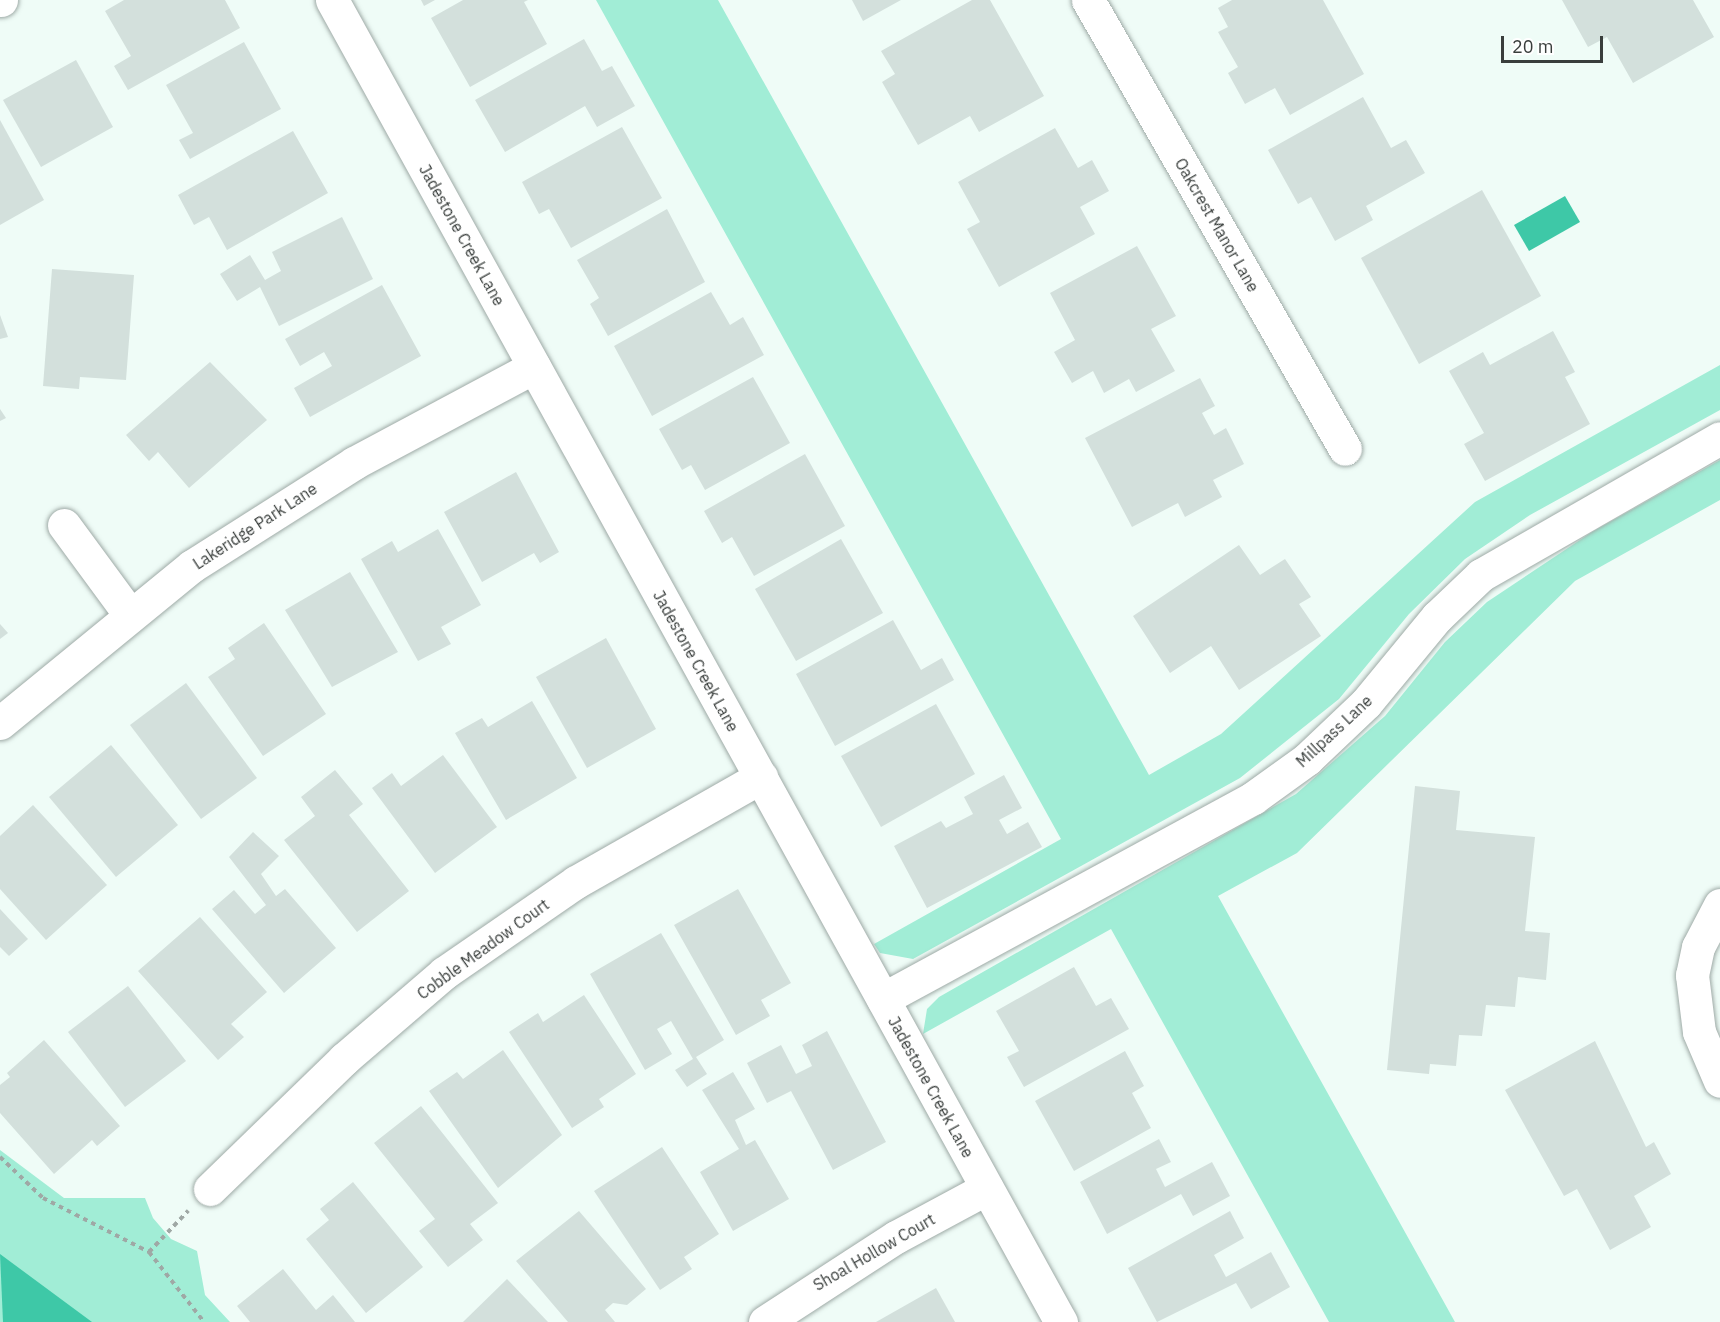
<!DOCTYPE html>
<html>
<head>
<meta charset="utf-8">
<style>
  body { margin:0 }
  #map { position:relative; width:1720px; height:1322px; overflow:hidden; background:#effcf7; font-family:"IBM Plex Sans",sans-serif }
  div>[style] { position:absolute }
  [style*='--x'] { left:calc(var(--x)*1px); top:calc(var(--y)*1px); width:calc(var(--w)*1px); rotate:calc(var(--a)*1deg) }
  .green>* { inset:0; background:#a1edd6 }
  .water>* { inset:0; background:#3ec8a7 }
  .building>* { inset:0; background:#d3e0dc }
  .path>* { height:4px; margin-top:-2px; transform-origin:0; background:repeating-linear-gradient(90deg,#9fa8a5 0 4.5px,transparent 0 9px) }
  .roads { filter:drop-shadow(0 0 2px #9eaaa6) drop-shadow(0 0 2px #9eaaa6) }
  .minor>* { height:33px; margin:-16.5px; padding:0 16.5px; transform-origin:16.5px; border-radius:16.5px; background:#fff }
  span { translate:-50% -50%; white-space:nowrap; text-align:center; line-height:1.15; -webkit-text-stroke:6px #fff; paint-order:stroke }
  .street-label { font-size:16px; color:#393e3c }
  .scale { position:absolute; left:1501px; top:36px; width:102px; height:27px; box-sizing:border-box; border:3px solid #393e3c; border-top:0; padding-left:8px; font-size:18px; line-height:21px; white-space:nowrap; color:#393e3c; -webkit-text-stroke:4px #fff; paint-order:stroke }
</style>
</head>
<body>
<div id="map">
  <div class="green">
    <div style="clip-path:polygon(596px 0,718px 0,1149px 775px,1221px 734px,1475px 502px,1720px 365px,1720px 410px,1530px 515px,1465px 559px,1409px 614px,1339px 699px,1240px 778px,913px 959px,880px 953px,874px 944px,1061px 839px)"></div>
    <div style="clip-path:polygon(1720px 460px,1720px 500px,1575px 581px,1297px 853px,1218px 896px,1455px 1322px,1329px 1322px,1111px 929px,923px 1034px,927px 1009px,939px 997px,1296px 794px,1385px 716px,1445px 642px,1487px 602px,1592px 532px)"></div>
    <div style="clip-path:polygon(0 1150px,64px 1198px,145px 1198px,153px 1218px,171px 1239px,197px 1251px,205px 1295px,230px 1322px,0 1322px)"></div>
  </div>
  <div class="water">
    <div style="clip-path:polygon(1565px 196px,1580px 222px,1529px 251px,1514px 225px)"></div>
    <div style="clip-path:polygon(0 1254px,92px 1322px,3px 1322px)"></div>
  </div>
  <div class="building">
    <div style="clip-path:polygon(124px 0,225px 0,240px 28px,128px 90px,114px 66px,131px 56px,105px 11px)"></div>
    <div style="clip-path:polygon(421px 0,435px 0,424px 6px)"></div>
    <div style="clip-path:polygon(463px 0,528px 0,524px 2px,547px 44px,470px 87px,431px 18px)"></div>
    <div style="clip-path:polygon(852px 0,901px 0,863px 21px)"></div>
    <div style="clip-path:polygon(972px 0,990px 0,1044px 96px,979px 132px,970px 116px,918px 145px,882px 82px,895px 74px,881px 51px)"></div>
    <div style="clip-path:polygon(1232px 0,1323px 0,1364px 74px,1290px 115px,1275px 88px,1245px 104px,1228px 73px,1238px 67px,1218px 32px,1228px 27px,1218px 8px)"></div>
    <div style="clip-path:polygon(1562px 0,1693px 0,1714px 37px,1633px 83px,1607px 37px,1588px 47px)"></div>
    <div style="clip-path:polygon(584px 39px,602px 71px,612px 66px,635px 106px,597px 127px,585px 106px,505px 152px,475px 100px)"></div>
    <div style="clip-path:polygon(244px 42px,281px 109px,190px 159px,179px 140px,193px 133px,166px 85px)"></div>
    <div style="clip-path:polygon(76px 60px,113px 127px,41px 167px,3px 100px)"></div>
    <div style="clip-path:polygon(1363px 97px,1391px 148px,1406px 140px,1425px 173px,1366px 206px,1373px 220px,1335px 241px,1311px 197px,1298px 204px,1268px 150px)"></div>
    <div style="clip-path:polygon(0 120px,44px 200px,0 225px)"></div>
    <div style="clip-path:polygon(622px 127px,662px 198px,571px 248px,549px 209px,539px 214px,522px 182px)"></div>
    <div style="clip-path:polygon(1055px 128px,1078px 168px,1092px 160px,1109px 191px,1080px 207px,1095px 234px,999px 287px,967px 229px,980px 222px,958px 182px)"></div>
    <div style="clip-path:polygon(293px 131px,328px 193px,227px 250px,209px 217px,194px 225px,178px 195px)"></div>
    <div style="clip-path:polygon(1482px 190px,1541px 296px,1419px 364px,1361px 258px)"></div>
    <div style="clip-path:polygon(667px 209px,705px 282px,608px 336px,590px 304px,599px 298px,577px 260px)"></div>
    <div style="clip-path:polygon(342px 217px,373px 279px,279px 326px,260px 287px,237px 301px,220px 274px,250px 255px,265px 280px,281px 271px,272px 252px)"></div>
    <div style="clip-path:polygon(1137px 246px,1176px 316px,1151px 329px,1175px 371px,1136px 392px,1129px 379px,1104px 393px,1093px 371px,1072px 383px,1054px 352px,1075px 340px,1050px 293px)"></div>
    <div style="clip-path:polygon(52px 269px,134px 275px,126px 380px,80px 377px,79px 389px,43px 386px)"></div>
    <div style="clip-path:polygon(382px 285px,421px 356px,310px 417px,294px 388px,332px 366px,324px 352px,300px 366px,285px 339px)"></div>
    <div style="clip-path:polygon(711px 292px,730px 325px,743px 317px,764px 355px,652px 416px,614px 346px)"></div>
    <div style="clip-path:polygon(0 315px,8px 337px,0 339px)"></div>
    <div style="clip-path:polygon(1553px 331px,1575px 372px,1565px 377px,1590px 424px,1485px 481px,1464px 444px,1484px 433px,1449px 371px,1483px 352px,1490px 365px)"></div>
    <div style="clip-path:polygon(210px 362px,267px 420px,189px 488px,158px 452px,149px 461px,126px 435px)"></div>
    <div style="clip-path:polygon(753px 377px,790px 443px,705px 490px,691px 465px,682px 470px,659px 429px)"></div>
    <div style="clip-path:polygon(1200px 378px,1215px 406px,1202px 413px,1214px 435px,1226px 428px,1244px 464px,1213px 480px,1222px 497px,1185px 517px,1178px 503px,1132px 527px,1085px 438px)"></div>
    <div style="clip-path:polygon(0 409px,6px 418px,0 421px)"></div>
    <div style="clip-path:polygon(805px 454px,845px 526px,754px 576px,732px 537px,722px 543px,704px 511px)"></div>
    <div style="clip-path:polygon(516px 472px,559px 552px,540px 563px,534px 553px,482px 582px,444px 512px)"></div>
    <div style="clip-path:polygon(438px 529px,481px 605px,441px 627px,451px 644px,418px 661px,361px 559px,392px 541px,398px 552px)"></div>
    <div style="clip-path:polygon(841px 539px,883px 613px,796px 661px,755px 589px)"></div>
    <div style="clip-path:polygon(1239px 545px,1260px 575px,1285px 559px,1311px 597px,1299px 604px,1321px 636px,1239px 690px,1211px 646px,1170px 673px,1133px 616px)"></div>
    <div style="clip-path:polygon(350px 572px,398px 652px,332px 687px,285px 610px)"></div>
    <div style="clip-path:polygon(893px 620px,921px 670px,942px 658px,954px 680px,835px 746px,796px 674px)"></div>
    <div style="clip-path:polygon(264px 623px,326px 714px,263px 756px,208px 677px,235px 659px,228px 648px)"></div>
    <div style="clip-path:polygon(0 624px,8px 633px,0 639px)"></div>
    <div style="clip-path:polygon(606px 638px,656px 729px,587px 768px,536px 677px)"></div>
    <div style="clip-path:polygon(186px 683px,257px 778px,201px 819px,130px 725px)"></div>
    <div style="clip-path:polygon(532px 701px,577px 778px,506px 820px,455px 733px,482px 718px,488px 727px)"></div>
    <div style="clip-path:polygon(936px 704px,975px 774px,881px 827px,841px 756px)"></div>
    <div style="clip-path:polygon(111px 745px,178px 825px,116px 877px,49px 797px)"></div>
    <div style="clip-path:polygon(443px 755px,497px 827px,435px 873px,372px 788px,392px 773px,401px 786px)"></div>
    <div style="clip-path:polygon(335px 770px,363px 804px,349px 815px,409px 891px,357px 932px,284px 840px,315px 816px,301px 797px)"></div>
    <div style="clip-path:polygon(1004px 775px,1022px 808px,999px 820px,1007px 834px,1028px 822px,1042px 847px,927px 908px,894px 846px,941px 821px,946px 828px,973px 814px,964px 797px)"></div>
    <div style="clip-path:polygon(1415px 786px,1460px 791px,1456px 830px,1535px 837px,1525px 931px,1550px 933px,1546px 980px,1518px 977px,1515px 1007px,1486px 1005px,1482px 1036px,1459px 1035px,1456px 1066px,1430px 1064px,1429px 1074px,1387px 1070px)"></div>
    <div style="clip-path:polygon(33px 805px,107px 885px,46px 940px,0 889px,0 836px)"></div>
    <div style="clip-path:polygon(253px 832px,279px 856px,261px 874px,276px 896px,285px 889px,336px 948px,284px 993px,212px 909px,234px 890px,255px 914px,266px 905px,229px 857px)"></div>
    <div style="clip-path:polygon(738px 889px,791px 983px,761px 1000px,770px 1016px,736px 1035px,674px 925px)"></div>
    <div style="clip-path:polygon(0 909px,28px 939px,9px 956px,0 947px)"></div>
    <div style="clip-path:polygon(200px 917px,267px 992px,231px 1024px,244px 1037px,218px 1060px,138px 971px)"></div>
    <div style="clip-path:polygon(661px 933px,724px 1040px,696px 1057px,707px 1074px,687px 1087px,675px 1070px,693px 1059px,671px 1021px,657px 1029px,672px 1054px,645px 1070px,590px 974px)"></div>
    <div style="clip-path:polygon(1074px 967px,1096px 1006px,1111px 998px,1129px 1029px,1024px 1087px,1007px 1057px,1019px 1051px,996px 1011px)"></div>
    <div style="clip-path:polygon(128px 986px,186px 1061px,125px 1107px,68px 1032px)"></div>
    <div style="clip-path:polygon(584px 995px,636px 1074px,599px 1099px,604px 1107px,572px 1128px,509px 1032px,538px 1013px,543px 1022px)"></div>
    <div style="clip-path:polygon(827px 1031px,886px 1142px,833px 1170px,791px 1091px,767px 1103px,747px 1063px,781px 1045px,796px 1074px,812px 1066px,802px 1045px)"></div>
    <div style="clip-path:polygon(44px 1040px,120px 1126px,97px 1146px,92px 1140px,54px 1174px,0 1113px,0 1085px,10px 1077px,7px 1073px)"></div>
    <div style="clip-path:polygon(1595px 1041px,1646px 1147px,1654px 1142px,1671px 1174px,1634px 1196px,1651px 1227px,1610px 1250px,1577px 1189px,1564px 1196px,1505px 1090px)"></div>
    <div style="clip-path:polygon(503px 1050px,562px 1135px,498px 1188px,429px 1091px,457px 1072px,463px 1079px)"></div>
    <div style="clip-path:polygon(1125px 1051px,1144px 1086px,1132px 1093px,1151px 1128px,1074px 1171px,1035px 1101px)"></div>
    <div style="clip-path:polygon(733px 1072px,755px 1109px,735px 1120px,746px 1145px,755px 1140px,789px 1199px,733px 1231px,700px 1172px,739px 1149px,702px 1090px)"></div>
    <div style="clip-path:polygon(421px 1106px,498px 1203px,470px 1224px,483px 1240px,448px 1267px,419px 1231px,435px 1219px,374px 1143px)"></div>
    <div style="clip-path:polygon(1159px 1139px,1171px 1162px,1156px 1169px,1165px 1187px,1212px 1162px,1230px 1196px,1193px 1216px,1181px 1194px,1107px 1234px,1080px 1182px)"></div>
    <div style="clip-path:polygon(662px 1147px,719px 1234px,684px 1257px,692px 1269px,660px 1290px,594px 1191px)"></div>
    <div style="clip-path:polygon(353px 1182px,423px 1267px,366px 1313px,306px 1239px,329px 1220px,320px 1209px)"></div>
    <div style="clip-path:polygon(579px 1211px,646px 1289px,627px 1305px,613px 1303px,605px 1310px,615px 1322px,568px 1322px,516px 1261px)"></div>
    <div style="clip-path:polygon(1230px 1211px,1244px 1238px,1214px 1255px,1226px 1277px,1271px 1252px,1290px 1287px,1251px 1309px,1236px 1283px,1157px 1322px,1128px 1268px)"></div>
    <div style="clip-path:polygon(283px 1269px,316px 1310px,333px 1295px,355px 1322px,250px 1322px,237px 1306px)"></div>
    <div style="clip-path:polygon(507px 1279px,548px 1322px,463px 1322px)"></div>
    <div style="clip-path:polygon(936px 1288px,955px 1322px,876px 1322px)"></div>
  </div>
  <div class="path">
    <div style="--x:0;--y:1157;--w:59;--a:43.6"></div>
    <div style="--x:43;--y:1198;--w:119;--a:27"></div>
    <div style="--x:149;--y:1252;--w:89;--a:51.8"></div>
    <div style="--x:149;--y:1252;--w:57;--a:-46.4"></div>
  </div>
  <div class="roads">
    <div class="minor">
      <div style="--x:0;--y:0;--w:1;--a:0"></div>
      <div style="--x:332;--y:0;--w:1510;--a:61.13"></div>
      <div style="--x:1088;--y:0;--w:517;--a:60.21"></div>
      <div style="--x:64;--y:525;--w:112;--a:53.7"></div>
      <div style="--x:0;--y:723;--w:248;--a:-39.3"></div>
      <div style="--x:192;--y:566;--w:192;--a:-32.4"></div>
      <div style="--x:354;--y:463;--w:204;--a:-28.1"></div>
      <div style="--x:1720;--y:905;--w:47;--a:117.6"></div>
      <div style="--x:1698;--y:947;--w:29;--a:102"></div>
      <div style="--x:1692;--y:975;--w:57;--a:83"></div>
      <div style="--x:1699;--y:1032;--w:53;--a:66.8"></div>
      <div style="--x:883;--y:999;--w:421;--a:-28.5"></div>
      <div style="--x:1253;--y:798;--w:67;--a:-35.8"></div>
      <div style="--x:1307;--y:759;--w:81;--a:-43.5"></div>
      <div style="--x:1366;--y:703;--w:112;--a:-50.5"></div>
      <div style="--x:1437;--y:617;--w:61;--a:-43.7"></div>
      <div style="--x:1481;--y:575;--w:275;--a:-29.8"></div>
      <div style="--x:210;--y:1189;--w:187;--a:-44.1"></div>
      <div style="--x:344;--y:1059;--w:132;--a:-40.7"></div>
      <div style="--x:444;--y:973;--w:160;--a:-34.6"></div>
      <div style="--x:576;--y:882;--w:213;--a:-29.6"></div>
      <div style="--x:765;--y:1322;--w:156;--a:-33"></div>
      <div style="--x:896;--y:1237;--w:103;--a:-28.3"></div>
    </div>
  </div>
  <div class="street-label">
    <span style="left:1217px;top:225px;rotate:60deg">Oakcrest Manor Lane</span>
    <span style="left:462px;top:235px;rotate:61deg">Jadestone Creek Lane</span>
    <span style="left:255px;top:526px;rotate:-33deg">Lakeridge Park Lane</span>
    <span style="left:696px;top:661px;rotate:61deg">Jadestone Creek Lane</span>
    <span style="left:1334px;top:731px;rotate:-43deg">Millpass Lane</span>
    <span style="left:483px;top:949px;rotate:-36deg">Cobble Meadow Court</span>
    <span style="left:931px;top:1087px;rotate:61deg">Jadestone Creek Lane</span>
    <span style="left:874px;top:1252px;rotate:-30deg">Shoal Hollow Court</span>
  </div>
  <div class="scale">20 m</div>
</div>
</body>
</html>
